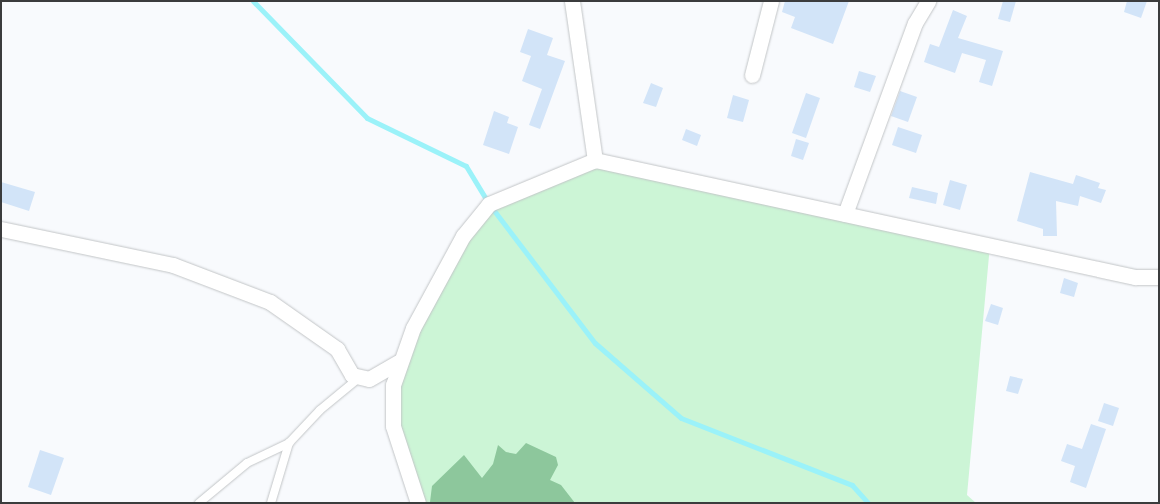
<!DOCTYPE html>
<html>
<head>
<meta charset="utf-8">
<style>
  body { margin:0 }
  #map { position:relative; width:1160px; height:504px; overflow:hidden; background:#f8fafd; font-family:Ubuntu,sans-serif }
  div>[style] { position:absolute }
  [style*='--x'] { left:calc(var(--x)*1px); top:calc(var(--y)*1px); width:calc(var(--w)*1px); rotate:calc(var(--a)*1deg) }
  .green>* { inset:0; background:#ccf5d6 }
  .forest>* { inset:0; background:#8dc79c }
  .stream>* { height:5px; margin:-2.5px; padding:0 2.5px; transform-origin:2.5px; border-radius:2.5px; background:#9bf2f9 }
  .building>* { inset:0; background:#d2e4f8 }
  .roads { filter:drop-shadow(0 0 1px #c2c5c7) drop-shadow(0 0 1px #c2c5c7) }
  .service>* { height:8px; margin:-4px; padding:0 4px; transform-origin:4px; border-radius:4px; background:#fff }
  .minor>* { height:15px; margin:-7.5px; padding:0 7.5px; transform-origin:7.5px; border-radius:7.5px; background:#fff }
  span { translate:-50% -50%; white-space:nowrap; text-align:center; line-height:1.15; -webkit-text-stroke:4px #fff; paint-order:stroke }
  .frame { position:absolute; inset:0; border:2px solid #3b3c3d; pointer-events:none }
</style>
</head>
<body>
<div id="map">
  <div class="green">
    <div style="clip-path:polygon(595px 160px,990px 245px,967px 495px,976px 503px,418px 503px,393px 426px,399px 362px,489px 204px)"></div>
  </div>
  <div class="forest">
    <div style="clip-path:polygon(526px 443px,556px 457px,558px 465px,550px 480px,561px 485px,575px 503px,430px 502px,432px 486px,464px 455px,482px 478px,493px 464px,498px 445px,506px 452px,516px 454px)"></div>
  </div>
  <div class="stream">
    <div style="--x:253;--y:1;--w:163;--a:45.7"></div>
    <div style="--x:367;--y:118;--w:110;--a:25.9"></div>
    <div style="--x:466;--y:166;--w:44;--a:58.8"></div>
    <div style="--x:489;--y:204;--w:175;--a:52.7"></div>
    <div style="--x:595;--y:343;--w:114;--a:41.1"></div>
    <div style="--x:681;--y:418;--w:184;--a:21.4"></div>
    <div style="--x:852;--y:485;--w:24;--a:48"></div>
  </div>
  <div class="building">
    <div style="clip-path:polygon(785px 1px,849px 1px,833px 44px,791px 28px,795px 17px,782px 12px)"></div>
    <div style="clip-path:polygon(1003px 1px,1016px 1px,1010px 22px,998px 19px)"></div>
    <div style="clip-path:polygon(1127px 1px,1147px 1px,1141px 18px,1124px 12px)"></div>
    <div style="clip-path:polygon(953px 10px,967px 16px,958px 38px,1003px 51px,992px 86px,979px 82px,986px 60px,962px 53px,955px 73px,924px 62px,930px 44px,939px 47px)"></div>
    <div style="clip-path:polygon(528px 29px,553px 38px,547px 55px,565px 61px,540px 129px,529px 125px,542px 89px,522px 81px,531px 56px,520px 52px)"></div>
    <div style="clip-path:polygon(859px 71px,876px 76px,870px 92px,854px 87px)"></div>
    <div style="clip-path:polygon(651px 83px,663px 88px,656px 107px,643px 103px)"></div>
    <div style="clip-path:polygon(900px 91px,917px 97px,908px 122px,891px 116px)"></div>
    <div style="clip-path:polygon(806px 93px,820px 98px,806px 138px,792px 133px)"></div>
    <div style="clip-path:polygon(733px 95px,749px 100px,743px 122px,727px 118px)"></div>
    <div style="clip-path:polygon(494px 111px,509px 117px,507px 123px,518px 127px,509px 154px,483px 145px)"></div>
    <div style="clip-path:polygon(898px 127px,922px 135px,916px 153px,892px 145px)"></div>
    <div style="clip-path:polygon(686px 129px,701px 135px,697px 146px,682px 140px)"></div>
    <div style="clip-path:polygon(796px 139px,809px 143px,803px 160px,791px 156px)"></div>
    <div style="clip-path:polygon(1030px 172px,1073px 184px,1076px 175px,1100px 183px,1098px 188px,1106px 190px,1101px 203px,1080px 196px,1078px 206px,1056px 201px,1057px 236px,1043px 236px,1043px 229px,1017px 221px)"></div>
    <div style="clip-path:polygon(950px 180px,967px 185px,960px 210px,943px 205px)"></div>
    <div style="clip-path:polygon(1px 182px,35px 192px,29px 211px,1px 202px)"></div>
    <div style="clip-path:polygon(912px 187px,938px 193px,936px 204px,909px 198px)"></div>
    <div style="clip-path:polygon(1064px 278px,1078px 283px,1074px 297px,1060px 293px)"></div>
    <div style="clip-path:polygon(991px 304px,1003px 308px,998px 325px,985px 321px)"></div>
    <div style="clip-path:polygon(1010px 376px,1023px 379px,1018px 394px,1006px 391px)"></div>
    <div style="clip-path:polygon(1104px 403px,1119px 408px,1113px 426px,1098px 421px)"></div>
    <div style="clip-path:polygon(1091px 424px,1106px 429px,1086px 488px,1070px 482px,1075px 466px,1061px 461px,1067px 444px,1082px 449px)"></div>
    <div style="clip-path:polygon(40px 450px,64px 458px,51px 495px,28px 487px)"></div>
  </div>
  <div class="roads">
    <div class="service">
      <div style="--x:199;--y:503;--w:62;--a:-39.8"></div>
      <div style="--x:247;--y:463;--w:47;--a:-25.5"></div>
      <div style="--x:271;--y:503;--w:63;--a:-73.3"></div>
      <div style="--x:289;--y:443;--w:45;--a:-46.8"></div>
      <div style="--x:320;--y:410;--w:52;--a:-39.5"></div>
    </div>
    <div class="minor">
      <div style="--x:572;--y:1;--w:161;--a:81.8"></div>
      <div style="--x:595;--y:160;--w:553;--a:12.23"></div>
      <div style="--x:1135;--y:277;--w:24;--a:0"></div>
      <div style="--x:752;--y:75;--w:76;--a:-75.6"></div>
      <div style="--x:845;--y:214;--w:203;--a:-69.9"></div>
      <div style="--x:915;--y:23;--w:26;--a:-59"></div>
      <div style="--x:1;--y:229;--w:176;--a:11.8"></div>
      <div style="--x:173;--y:265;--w:104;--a:20.9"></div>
      <div style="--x:270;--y:302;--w:82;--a:35"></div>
      <div style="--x:337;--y:349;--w:30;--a:60"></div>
      <div style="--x:352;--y:375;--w:17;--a:13"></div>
      <div style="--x:369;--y:379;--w:34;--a:-30"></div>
      <div style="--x:418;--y:503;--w:81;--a:-108"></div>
      <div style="--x:393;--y:426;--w:41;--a:-90"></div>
      <div style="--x:393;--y:385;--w:60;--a:-70.7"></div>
      <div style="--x:413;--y:328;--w:105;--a:-61.5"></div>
      <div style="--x:463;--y:236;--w:41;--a:-50.9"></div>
      <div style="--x:489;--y:204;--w:115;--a:-22.5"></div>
    </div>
  </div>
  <div class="frame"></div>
</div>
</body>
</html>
